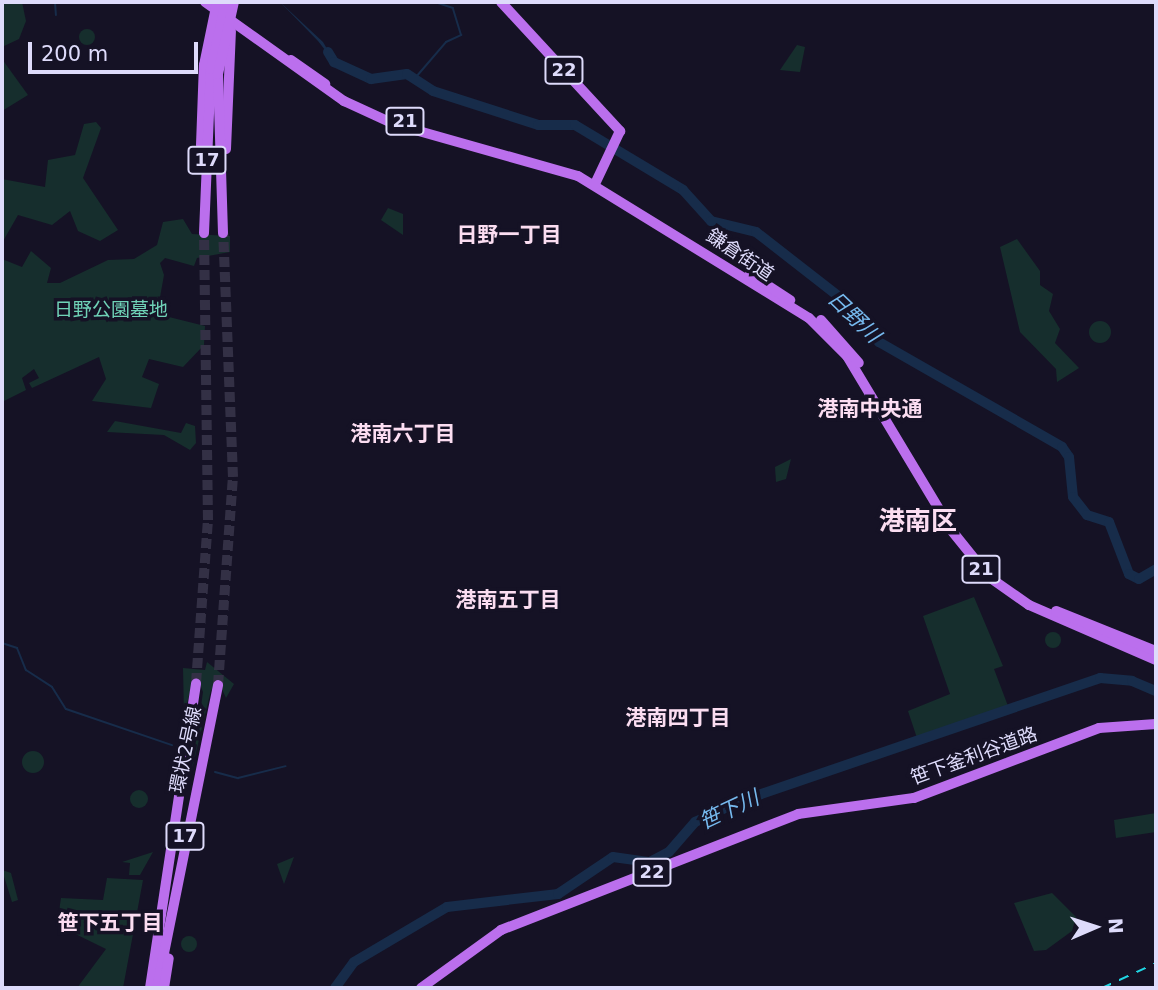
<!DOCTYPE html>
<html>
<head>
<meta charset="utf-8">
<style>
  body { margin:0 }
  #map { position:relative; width:1158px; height:990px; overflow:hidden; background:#151225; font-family:"DejaVu Sans","Noto Sans JP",sans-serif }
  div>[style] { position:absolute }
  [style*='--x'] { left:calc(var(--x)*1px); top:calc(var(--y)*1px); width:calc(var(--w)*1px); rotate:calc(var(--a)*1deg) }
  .green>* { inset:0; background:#162e2d }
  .round { border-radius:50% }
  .water>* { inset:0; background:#172c4a }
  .stream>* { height:2px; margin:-1px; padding:0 1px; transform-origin:1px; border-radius:1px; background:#172c4a }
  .river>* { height:10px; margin:-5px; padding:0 5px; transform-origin:5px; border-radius:5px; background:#172c4a }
  .primary-tunnel>* { height:10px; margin-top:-5px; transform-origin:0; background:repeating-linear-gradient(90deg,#333045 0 10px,transparent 0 15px) }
  .primary>* { height:10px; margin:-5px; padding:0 5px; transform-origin:5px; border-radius:5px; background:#bb6fed }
  .rail>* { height:2px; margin-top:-1px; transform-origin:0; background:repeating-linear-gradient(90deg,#1fd5e3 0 10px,transparent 0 19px) }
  span { translate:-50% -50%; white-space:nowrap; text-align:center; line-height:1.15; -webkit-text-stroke:7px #151225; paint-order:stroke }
  .shield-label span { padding:2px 5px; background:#151225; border:2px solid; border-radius:5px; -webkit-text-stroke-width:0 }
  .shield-label { font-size:18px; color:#dedbfb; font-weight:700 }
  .street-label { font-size:19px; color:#dedbfb }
  .park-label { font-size:19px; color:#6fd2b7 }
  .neighbourhood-label { font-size:21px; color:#fbddf1; font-weight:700 }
  .water-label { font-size:21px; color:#76b9ee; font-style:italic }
  .district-label { font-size:26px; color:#fbddf1; font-weight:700 }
  .frame { position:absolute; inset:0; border:4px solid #dedbfb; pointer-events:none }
  .north { position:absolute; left:1060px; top:892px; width:70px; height:70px; -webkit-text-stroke:5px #151225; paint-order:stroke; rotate:87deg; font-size:19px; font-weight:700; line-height:28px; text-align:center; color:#dedbfb }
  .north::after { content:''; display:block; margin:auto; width:24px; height:32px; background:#dedbfb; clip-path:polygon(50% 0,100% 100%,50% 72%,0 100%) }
  .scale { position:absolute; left:28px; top:42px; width:170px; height:32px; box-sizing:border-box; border:4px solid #dedbfb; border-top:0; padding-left:9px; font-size:21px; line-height:24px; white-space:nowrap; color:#dedbfb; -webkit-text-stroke:5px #151225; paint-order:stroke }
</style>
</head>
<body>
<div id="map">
  <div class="green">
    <div style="clip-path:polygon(2px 2px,22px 2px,26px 21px,19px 39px,2px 47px)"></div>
    <div class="round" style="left:79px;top:29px;width:16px;height:16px"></div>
    <div style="clip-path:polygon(797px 45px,805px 47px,800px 72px,780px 70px)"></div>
    <div style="clip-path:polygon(2px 59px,28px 95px,2px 111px)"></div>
    <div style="clip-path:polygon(96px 122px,101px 128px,83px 178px,118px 230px,100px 241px,78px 231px,70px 211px,52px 225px,18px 215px,2px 243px,2px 179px,45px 187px,48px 160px,75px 155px,84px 124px)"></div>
    <div style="clip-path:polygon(388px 208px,403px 214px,403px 235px,381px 220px)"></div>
    <div style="clip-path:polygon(183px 219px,192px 234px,230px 236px,230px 252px,197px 258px,194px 266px,165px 258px,160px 263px,164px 275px,157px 314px,205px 326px,204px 345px,183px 367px,149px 359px,142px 377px,159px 384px,151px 408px,92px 401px,106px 379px,99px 357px,32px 388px,29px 383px,39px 378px,34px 369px,22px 378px,26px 390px,2px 402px,2px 259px,22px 267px,31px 251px,51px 268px,47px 283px,60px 283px,108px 260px,134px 259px,157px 245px,163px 222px)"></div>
    <div style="clip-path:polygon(1017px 239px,1040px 271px,1040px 285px,1053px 294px,1049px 311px,1060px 329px,1055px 343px,1079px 368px,1057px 382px,1056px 369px,1020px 332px,1000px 247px)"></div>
    <div class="round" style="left:1089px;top:321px;width:22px;height:22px"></div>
    <div style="clip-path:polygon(115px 421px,181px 433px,186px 423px,195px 426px,196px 443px,190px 450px,164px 435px,107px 432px)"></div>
    <div style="clip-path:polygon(791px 459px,786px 479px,776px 482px,775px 467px)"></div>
    <div style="clip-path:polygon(974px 597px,1003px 666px,994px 669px,1008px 706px,917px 738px,908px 711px,950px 694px,923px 616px)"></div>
    <div class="round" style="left:1045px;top:632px;width:16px;height:16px"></div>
    <div style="clip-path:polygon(207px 662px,234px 684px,226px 698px,221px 687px,211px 690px,192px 769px,203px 692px,199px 682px,192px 684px,184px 715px,183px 668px,205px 670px)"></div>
    <div class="round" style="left:22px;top:751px;width:22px;height:22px"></div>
    <div class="round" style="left:130px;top:790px;width:18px;height:18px"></div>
    <div style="clip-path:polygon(1156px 813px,1156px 832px,1116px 838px,1114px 820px)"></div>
    <div style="clip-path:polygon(153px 852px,140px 875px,129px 875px,130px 863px,122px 862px)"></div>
    <div style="clip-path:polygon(294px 857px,284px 884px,277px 864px)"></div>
    <div style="clip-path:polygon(2px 870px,11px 873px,18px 900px,12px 902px)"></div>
    <div style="clip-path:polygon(107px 878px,143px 880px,123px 988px,77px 988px,106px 949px,57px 925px,61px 898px,103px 900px)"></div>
    <div style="clip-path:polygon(1052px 893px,1076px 917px,1072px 931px,1046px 950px,1034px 951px,1014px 903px)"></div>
    <div class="round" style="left:181px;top:936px;width:16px;height:16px"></div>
  </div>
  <div class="water">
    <div style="clip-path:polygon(280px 2px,323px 42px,336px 64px,318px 41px)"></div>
  </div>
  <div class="stream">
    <div style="--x:55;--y:2;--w:13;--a:86"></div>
    <div style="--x:416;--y:77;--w:46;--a:-49.4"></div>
    <div style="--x:446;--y:42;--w:17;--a:-25"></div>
    <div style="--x:461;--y:35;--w:28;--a:-107"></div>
    <div style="--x:453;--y:8;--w:19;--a:-162"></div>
    <div style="--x:2;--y:643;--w:16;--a:18"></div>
    <div style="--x:17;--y:648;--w:24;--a:68"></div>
    <div style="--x:26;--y:670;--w:31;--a:33"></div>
    <div style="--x:52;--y:687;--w:26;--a:58"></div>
    <div style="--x:66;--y:709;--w:112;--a:18.8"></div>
    <div style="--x:215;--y:772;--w:24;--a:15"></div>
    <div style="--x:238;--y:778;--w:49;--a:-14"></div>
  </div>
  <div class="river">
    <div style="--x:328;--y:52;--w:12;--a:59"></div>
    <div style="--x:334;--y:62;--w:41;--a:24.7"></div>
    <div style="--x:371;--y:79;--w:36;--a:-8"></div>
    <div style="--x:407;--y:74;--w:31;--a:33"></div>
    <div style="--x:433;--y:91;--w:110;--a:17.9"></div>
    <div style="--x:538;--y:125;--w:37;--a:0"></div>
    <div style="--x:575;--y:125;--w:126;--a:31"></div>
    <div style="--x:683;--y:190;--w:42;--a:47.9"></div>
    <div style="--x:711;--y:221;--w:46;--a:13.7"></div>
    <div style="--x:756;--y:232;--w:109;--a:37.9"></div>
    <div style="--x:842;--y:299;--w:57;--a:49.3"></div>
    <div style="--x:879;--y:342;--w:211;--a:29.8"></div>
    <div style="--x:1062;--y:447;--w:12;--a:55"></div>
    <div style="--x:1069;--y:457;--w:40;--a:84.3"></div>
    <div style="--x:1073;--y:497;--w:23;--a:52"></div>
    <div style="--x:1087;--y:515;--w:23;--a:18"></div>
    <div style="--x:1109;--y:522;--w:56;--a:69"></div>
    <div style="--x:1129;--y:574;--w:11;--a:27"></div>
    <div style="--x:1139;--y:579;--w:20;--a:-30"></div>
    <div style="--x:335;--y:988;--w:32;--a:-54"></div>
    <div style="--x:354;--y:962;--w:108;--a:-30.6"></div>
    <div style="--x:447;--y:907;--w:112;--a:-6.7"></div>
    <div style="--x:558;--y:894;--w:66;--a:-33.9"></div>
    <div style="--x:613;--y:857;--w:37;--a:8"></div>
    <div style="--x:650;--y:862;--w:21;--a:-28"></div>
    <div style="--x:669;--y:852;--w:40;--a:-49"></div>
    <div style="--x:695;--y:822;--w:47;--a:-24.9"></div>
    <div style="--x:738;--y:802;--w:383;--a:-18.9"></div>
    <div style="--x:1100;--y:678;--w:32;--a:5"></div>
    <div style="--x:1132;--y:681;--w:26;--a:23"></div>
  </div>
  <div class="primary-tunnel">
    <div style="--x:196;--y:683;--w:163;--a:-85.8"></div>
    <div style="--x:208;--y:520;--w:287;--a:-90.8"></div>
    <div style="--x:218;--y:685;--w:209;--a:-85.9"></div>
    <div style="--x:233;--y:477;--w:244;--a:-92.3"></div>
  </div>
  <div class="primary">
    <div style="--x:205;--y:2;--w:171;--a:35.5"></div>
    <div style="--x:344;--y:101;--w:55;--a:24.7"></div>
    <div style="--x:394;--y:124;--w:191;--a:15.8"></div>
    <div style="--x:578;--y:176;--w:271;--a:31.6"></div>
    <div style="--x:809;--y:318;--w:54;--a:45"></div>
    <div style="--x:847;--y:356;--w:204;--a:59"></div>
    <div style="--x:952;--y:531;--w:59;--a:51.2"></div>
    <div style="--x:989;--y:577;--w:49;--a:35"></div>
    <div style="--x:1029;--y:605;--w:138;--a:23.4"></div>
    <div style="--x:501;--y:2;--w:176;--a:47.3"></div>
    <div style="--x:620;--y:131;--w:59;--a:115.3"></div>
    <div style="--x:291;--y:60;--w:42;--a:35.2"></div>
    <div style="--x:201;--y:145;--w:80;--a:-87.9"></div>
    <div style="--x:204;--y:65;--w:64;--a:-78.3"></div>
    <div style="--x:226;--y:149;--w:118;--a:-87.6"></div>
    <div style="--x:204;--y:233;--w:164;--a:-87.6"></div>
    <div style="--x:211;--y:69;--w:69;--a:-77.4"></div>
    <div style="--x:223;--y:233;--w:159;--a:-91.8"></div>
    <div style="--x:218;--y:74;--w:74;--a:-77.5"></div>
    <div style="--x:750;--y:274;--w:48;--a:33"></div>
    <div style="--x:821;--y:320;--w:57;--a:48.5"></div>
    <div style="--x:1056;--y:611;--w:108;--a:21.8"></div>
    <div style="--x:150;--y:988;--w:308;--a:-81.4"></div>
    <div style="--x:157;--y:988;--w:309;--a:-78.6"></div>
    <div style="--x:164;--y:988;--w:30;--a:-81"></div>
    <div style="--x:421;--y:988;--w:99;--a:-35.9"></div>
    <div style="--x:501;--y:930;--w:319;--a:-21.3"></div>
    <div style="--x:798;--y:814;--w:117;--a:-7.9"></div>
    <div style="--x:914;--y:798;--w:198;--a:-20.7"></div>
    <div style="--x:1099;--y:728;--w:57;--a:-4"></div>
  </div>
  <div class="rail">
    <div style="--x:1102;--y:988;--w:60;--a:-24.8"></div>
  </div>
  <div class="shield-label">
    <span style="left:564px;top:70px">22</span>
    <span style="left:405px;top:121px">21</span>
    <span style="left:207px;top:160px">17</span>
    <span style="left:981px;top:569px">21</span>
    <span style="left:185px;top:836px">17</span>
    <span style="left:652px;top:872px">22</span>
  </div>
  <div class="street-label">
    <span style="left:740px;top:255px;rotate:34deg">鎌倉街道</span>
    <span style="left:186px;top:750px;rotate:-78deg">環状2号線</span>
    <span style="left:974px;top:756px;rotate:-20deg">笹下釜利谷道路</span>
  </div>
  <div class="park-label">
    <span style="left:111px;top:310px">日野公園墓地</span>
  </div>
  <div class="neighbourhood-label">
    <span style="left:509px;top:235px">日野一丁目</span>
    <span style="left:870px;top:409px">港南中央通</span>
    <span style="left:403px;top:434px">港南六丁目</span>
    <span style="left:508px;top:600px">港南五丁目</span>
    <span style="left:678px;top:718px">港南四丁目</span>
    <span style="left:110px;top:923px">笹下五丁目</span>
  </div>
  <div class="water-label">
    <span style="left:854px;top:317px;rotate:44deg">日野川</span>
    <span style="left:729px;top:810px;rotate:-25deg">笹下川</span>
  </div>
  <div class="district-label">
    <span style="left:918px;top:522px">港南区</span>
  </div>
  <div class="frame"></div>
  <div class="north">N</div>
  <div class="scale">200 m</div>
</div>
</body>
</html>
